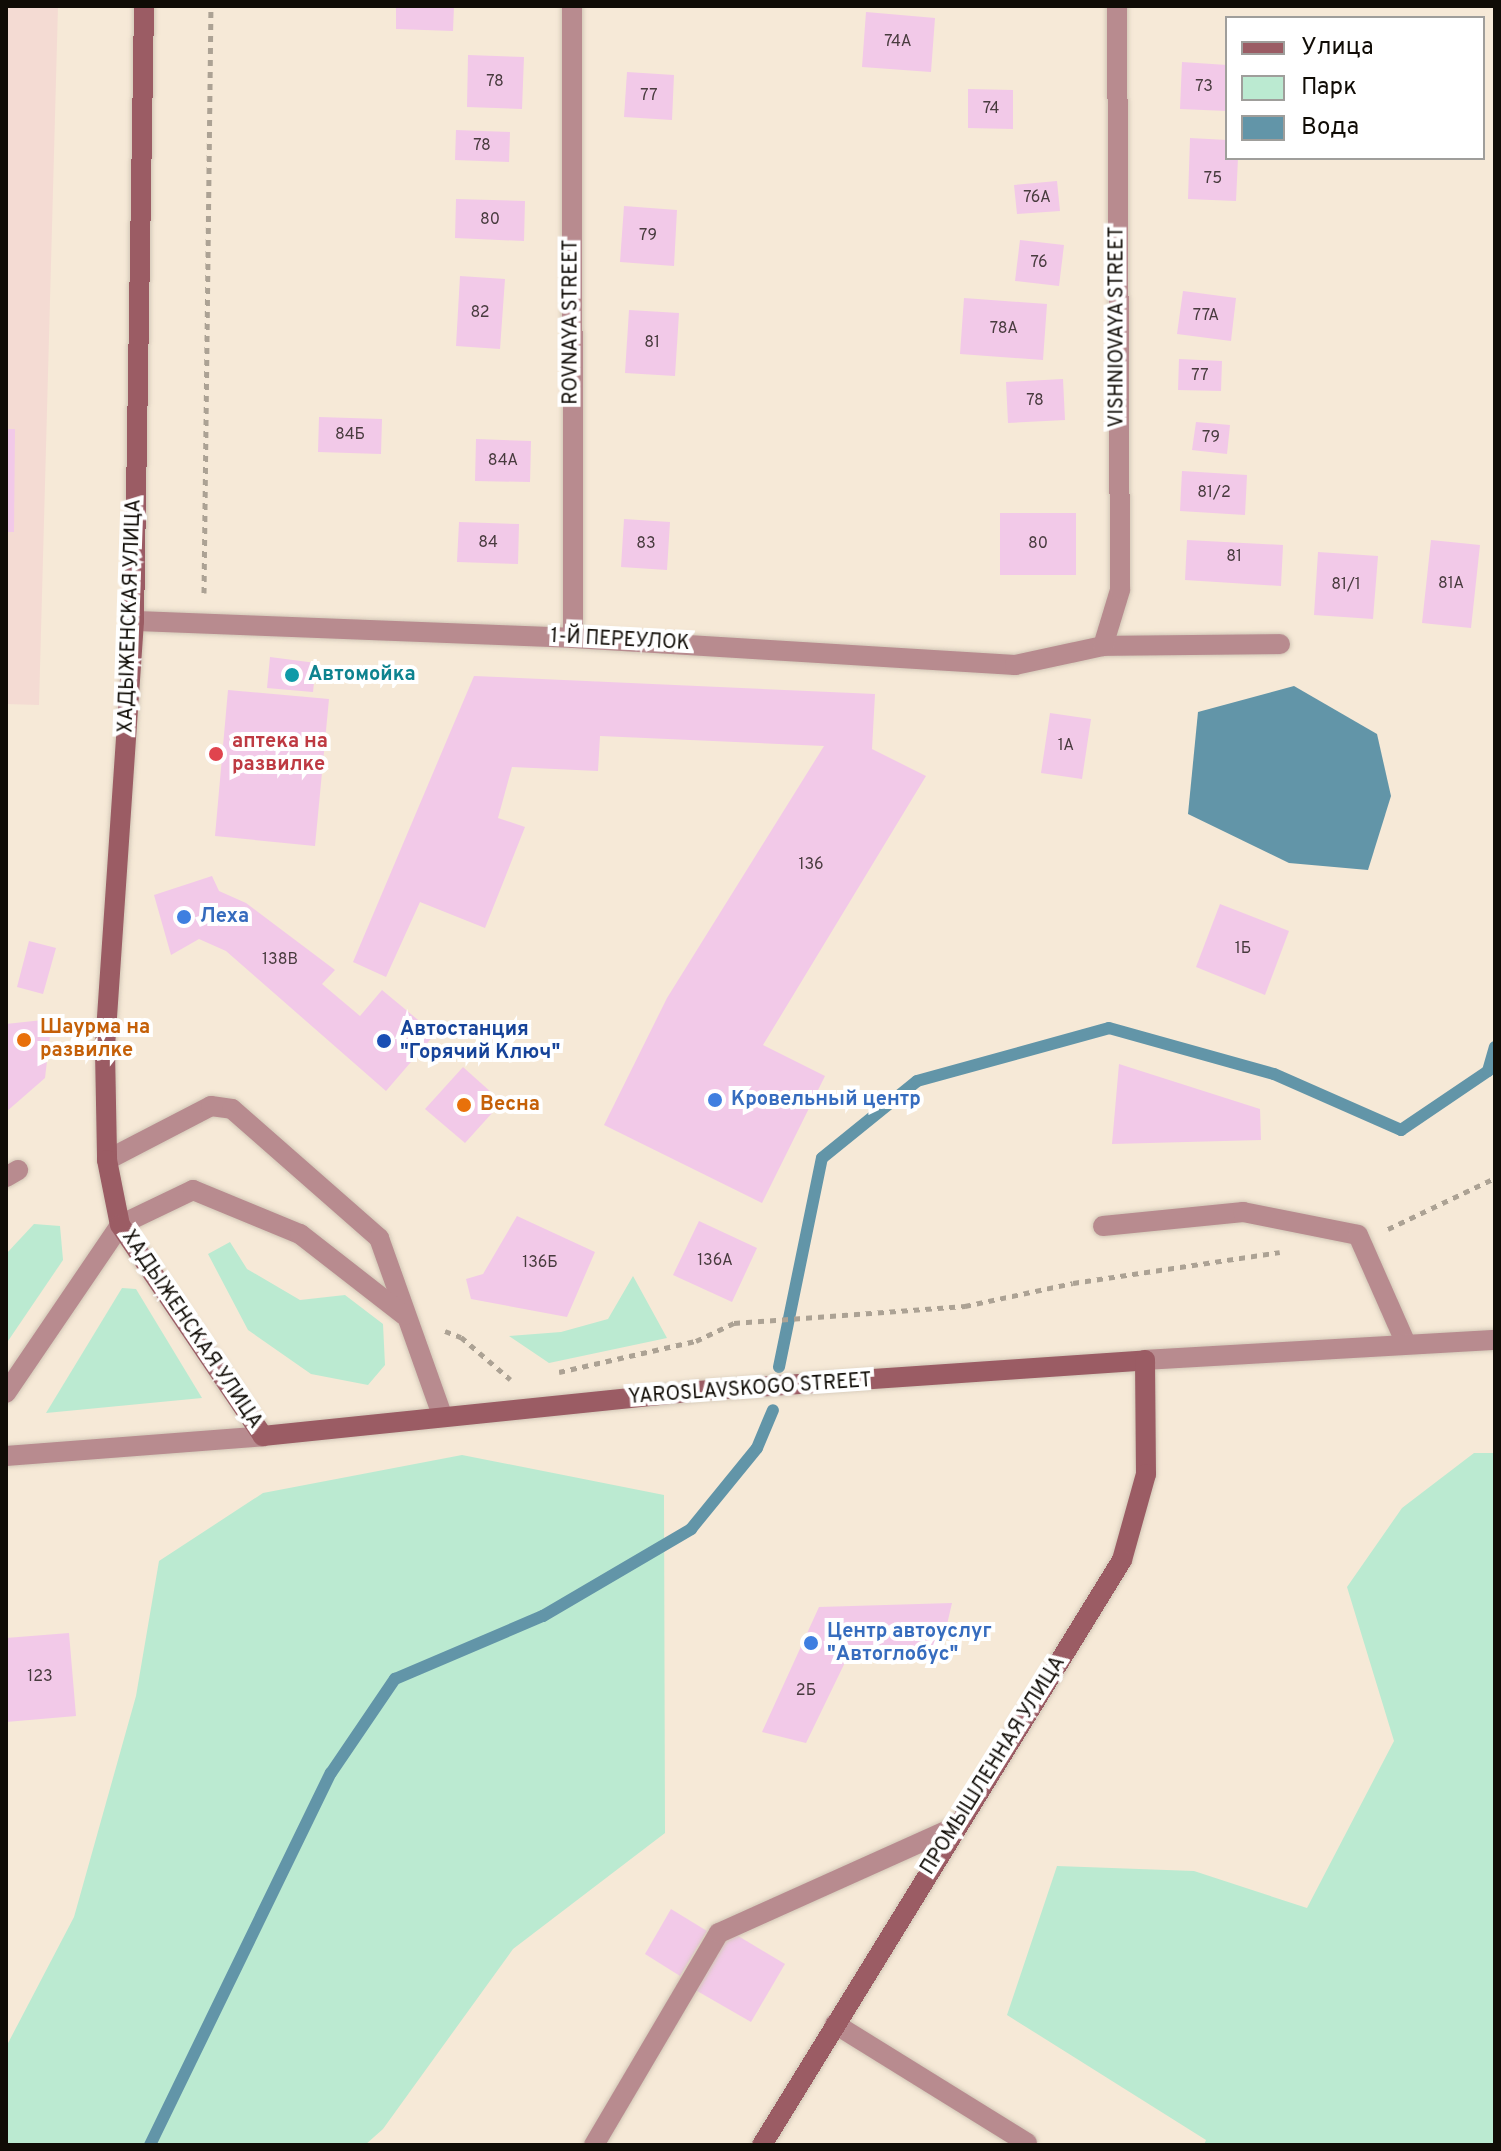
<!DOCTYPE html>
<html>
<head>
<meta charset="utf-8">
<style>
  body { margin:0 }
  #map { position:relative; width:1501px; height:2151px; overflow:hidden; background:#f6e9d7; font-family:Overpass,sans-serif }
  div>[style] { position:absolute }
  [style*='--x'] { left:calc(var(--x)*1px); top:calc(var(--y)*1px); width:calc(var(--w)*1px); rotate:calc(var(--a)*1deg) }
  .commercial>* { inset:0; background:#f4dbd3 }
  .green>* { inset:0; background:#bbead1 }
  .water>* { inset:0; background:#6295a8 }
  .stream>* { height:12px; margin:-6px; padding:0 6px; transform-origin:6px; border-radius:6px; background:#6295a8 }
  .building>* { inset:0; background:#f2c9e8 }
  .path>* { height:5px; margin-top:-2.5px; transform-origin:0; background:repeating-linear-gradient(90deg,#aca294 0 6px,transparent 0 12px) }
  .roads { filter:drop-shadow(0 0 2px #d1c6b6) drop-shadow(0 0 2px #d1c6b6) }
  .service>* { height:20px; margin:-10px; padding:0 10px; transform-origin:10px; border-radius:10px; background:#b88b8f }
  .minor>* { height:20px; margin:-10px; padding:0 10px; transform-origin:10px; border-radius:10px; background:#b88b8f }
  .tertiary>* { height:20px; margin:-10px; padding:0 10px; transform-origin:10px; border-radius:10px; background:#b88b8f }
  .secondary>* { height:20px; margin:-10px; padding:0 10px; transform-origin:10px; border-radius:10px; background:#9b5c64 }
  .dots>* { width:22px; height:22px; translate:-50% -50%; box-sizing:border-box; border:4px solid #fff; border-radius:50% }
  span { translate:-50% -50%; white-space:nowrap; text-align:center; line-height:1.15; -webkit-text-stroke:8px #fff; paint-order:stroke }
  .number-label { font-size:16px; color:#483b3e }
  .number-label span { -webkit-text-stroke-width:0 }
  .street-label { font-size:20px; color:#100c06 }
  .culture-label { font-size:20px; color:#0d838f; font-weight:700 }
  .left { translate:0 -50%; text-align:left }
  .health-label { font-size:20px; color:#be3a42; font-weight:700 }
  .shop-label { font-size:20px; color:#366cbe; font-weight:700 }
  .food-label { font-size:20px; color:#c56008; font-weight:700 }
  .transit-label { font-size:20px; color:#164399; font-weight:700 }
  .frame { position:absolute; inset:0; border:8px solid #100c06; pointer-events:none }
  .legend { position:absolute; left:1225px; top:16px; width:260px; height:144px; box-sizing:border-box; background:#fff; border:2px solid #9f9e9b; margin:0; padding:10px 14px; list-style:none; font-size:24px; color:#100c06 }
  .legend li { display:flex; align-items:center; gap:16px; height:40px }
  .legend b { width:40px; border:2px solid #9f9e9b }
</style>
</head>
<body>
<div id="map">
  <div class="commercial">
    <div style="clip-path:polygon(6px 6px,58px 6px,39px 705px,6px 704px)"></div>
  </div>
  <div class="green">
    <div style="clip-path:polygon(34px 1224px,60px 1226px,63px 1260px,6px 1344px,6px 1254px)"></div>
    <div style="clip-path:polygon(230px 1242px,247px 1269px,300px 1300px,345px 1295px,383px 1324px,385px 1365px,368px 1385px,311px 1374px,248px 1330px,208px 1254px)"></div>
    <div style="clip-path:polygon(633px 1276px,667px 1338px,549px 1363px,509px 1336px,561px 1332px,608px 1319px)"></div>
    <div style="clip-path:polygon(122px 1288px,136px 1289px,202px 1398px,46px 1413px)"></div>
    <div style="clip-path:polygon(1474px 1453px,1495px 1453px,1495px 2145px,1204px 2145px,1206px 2140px,1007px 2015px,1057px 1866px,1194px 1871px,1307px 1908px,1394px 1741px,1347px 1587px,1402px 1508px)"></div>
    <div style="clip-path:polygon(462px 1455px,664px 1495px,665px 1833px,513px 1949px,383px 2129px,365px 2145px,6px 2145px,6px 2047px,74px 1917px,136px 1696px,159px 1561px,263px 1493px)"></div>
  </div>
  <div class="water">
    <div style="clip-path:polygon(1294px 686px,1377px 734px,1391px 796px,1368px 870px,1289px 863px,1188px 814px,1198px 712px)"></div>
  </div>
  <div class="stream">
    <div style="--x:779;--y:1367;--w:213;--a:-78.4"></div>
    <div style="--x:822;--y:1158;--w:122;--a:-39"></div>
    <div style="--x:917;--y:1081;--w:199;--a:-15.4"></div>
    <div style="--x:1109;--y:1028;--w:171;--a:15.6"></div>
    <div style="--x:1274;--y:1074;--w:139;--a:23.8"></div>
    <div style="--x:1401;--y:1130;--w:105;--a:-34.1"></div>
    <div style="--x:1488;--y:1071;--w:25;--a:-74"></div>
    <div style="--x:150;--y:2145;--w:414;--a:-64.1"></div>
    <div style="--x:331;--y:1773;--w:114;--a:-55.8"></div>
    <div style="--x:395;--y:1679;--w:161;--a:-23.1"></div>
    <div style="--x:543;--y:1616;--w:172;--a:-30.4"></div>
    <div style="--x:691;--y:1529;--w:104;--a:-50.8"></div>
    <div style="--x:757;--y:1448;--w:41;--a:-67.2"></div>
  </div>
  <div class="building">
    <div style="clip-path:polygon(396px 6px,454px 6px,453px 31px,396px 29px)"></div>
    <div style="clip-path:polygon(866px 12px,935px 18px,931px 72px,862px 67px)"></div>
    <div style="clip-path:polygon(468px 55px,524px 57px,522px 109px,467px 107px)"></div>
    <div style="clip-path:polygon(1182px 62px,1227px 65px,1227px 111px,1180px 109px)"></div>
    <div style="clip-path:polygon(627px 72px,674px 75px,672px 120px,624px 117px)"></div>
    <div style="clip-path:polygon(968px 89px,1013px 90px,1013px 129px,968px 128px)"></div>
    <div style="clip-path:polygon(456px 130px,510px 132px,509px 162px,455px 160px)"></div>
    <div style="clip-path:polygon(1190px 138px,1227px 140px,1227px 158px,1238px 158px,1236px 201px,1188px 199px)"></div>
    <div style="clip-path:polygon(1057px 181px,1060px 211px,1017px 214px,1014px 185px)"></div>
    <div style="clip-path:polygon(456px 199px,525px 201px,524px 241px,455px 238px)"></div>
    <div style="clip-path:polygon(624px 206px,677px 210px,674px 266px,620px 262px)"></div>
    <div style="clip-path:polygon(1020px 240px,1064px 245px,1059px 286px,1015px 281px)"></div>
    <div style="clip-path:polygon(460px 276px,505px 279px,500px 349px,456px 346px)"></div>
    <div style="clip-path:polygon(1183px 291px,1236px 298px,1231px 341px,1177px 334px)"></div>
    <div style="clip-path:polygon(964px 298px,1047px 304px,1043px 360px,960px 354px)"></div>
    <div style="clip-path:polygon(629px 310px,679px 313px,675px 376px,625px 373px)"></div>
    <div style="clip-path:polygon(1179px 359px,1222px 361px,1221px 391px,1178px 390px)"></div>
    <div style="clip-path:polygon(1063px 379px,1065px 420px,1008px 423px,1006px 382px)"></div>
    <div style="clip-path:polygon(319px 417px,382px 419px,381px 454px,318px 452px)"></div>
    <div style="clip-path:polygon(1196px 422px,1230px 425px,1227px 454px,1192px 450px)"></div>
    <div style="clip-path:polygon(6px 429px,15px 429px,14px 532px,6px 532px)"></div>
    <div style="clip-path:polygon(476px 439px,531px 441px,530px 482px,475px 481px)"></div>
    <div style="clip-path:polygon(1182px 471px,1247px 475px,1245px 515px,1180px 511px)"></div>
    <div style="clip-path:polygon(1000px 513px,1076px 513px,1076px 575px,1000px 575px)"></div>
    <div style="clip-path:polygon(624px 519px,670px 522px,667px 570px,621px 567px)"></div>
    <div style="clip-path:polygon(459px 522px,519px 524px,518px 564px,457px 562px)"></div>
    <div style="clip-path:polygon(1187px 540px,1283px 545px,1281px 586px,1185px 580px)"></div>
    <div style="clip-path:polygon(1431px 540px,1480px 545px,1471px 628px,1422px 623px)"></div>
    <div style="clip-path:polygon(1318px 552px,1378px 556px,1373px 619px,1314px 615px)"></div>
    <div style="clip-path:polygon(270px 657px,316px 663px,313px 692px,267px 688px)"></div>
    <div style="clip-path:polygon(474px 676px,875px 694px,872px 749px,926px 776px,763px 1045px,825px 1076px,762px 1203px,604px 1125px,667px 998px,824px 746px,600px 736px,598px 771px,512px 767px,498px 818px,525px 827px,485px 928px,420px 902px,386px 977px,353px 962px)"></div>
    <div style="clip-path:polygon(228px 690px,329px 699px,315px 846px,215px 836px)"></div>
    <div style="clip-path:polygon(1050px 713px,1091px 719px,1082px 779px,1041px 773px)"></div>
    <div style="clip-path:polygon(212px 876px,219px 891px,246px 903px,335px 970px,322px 984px,360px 1016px,382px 990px,435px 1034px,386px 1091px,226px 951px,199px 939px,171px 955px,154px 895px)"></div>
    <div style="clip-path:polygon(1220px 904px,1289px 931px,1265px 995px,1196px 967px)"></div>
    <div style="clip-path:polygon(29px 941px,56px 948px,43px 994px,17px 987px)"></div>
    <div style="clip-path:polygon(52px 1019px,45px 1078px,6px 1112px,6px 1024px)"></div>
    <div style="clip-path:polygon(1119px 1064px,1260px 1109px,1261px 1140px,1112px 1144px)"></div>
    <div style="clip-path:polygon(463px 1067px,502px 1102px,465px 1143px,425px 1109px)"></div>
    <div style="clip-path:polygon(517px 1216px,595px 1252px,567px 1317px,471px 1299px,466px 1279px,483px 1274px)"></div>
    <div style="clip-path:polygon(699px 1221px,757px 1248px,732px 1302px,673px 1275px)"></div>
    <div style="clip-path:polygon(952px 1603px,942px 1646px,851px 1650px,806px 1743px,762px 1732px,819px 1607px)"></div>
    <div style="clip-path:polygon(69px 1633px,76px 1716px,6px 1722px,6px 1638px)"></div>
    <div style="clip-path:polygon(671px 1909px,707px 1931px,680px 1976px,645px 1954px)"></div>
    <div style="clip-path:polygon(720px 1925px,785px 1964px,751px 2022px,685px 1984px)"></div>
  </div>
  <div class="path">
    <div style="--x:204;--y:593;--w:587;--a:-89.32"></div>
    <div style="--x:1388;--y:1229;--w:119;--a:-25.5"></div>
    <div style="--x:445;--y:1331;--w:17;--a:21"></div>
    <div style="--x:461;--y:1337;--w:65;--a:40.6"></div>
    <div style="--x:559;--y:1372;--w:140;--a:-12.8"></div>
    <div style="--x:696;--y:1341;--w:42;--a:-25.3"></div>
    <div style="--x:734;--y:1323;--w:232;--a:-4.2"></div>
    <div style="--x:965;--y:1306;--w:110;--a:-12"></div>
    <div style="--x:1073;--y:1283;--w:209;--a:-8.5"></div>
  </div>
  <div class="roads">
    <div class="service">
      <div style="--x:1103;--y:646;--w:177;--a:-0.6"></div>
      <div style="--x:107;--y:1160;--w:117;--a:-27.4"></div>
      <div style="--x:211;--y:1106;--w:21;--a:8"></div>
      <div style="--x:232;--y:1109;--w:196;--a:41.3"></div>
      <div style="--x:379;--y:1238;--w:188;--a:70.4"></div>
      <div style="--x:6;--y:1177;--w:14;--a:-30"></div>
      <div style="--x:120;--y:1225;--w:81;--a:-25.6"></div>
      <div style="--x:193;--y:1190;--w:116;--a:22.4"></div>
      <div style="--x:300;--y:1234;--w:132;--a:37.9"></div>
      <div style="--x:1103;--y:1226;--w:141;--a:-5.7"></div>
      <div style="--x:1243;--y:1212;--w:117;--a:11.3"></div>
      <div style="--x:1358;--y:1235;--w:119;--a:66.2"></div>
      <div style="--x:835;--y:2024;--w:226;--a:31.8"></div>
      <div style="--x:594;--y:2145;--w:246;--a:-59.5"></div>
      <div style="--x:719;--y:1933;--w:261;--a:-24.2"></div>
    </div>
    <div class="minor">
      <div style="--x:572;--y:6;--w:632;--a:89.91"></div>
      <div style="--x:134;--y:621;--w:439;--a:2.2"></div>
      <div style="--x:573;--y:638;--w:443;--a:3.5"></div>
      <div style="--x:1015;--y:665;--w:90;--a:-12.2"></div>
      <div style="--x:1103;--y:646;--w:59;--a:-73.1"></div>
      <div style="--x:1120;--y:590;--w:584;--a:-90.29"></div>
    </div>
    <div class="tertiary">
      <div style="--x:1145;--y:1360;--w:351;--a:-3.3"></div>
      <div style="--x:6;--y:1393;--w:203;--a:-55.8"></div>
      <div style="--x:6;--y:1456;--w:258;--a:-4.4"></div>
    </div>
    <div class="secondary">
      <div style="--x:144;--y:6;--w:615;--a:90.93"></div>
      <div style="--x:134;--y:621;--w:431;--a:93.9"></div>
      <div style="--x:105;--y:1051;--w:109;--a:88.9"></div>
      <div style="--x:107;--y:1160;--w:66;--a:78.7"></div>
      <div style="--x:120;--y:1225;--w:255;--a:55.9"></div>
      <div style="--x:263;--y:1436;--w:435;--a:-5.9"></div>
      <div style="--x:696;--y:1391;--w:450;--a:-3.9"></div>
      <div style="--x:1145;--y:1360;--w:114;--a:89.5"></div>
      <div style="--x:1146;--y:1474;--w:89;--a:105.6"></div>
      <div style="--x:1122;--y:1560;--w:687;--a:121.61"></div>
    </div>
  </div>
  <div class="dots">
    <div style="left:292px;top:675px;background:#0f9aa8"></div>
    <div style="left:216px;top:754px;background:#e0444e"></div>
    <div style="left:184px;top:917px;background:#3f7fe0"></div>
    <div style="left:24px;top:1040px;background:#e8710a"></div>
    <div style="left:384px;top:1041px;background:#1a4fb4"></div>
    <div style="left:715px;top:1100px;background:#3f7fe0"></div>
    <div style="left:464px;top:1105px;background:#e8710a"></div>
    <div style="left:811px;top:1643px;background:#3f7fe0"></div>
  </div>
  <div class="number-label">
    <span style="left:898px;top:42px">74А</span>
    <span style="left:495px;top:82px">78</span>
    <span style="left:1204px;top:87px">73</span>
    <span style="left:649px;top:96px">77</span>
    <span style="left:991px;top:109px">74</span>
    <span style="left:482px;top:146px">78</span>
    <span style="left:1213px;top:179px">75</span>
    <span style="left:1037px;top:198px">76А</span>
    <span style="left:490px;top:220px">80</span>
    <span style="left:648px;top:236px">79</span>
    <span style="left:1039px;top:263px">76</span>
    <span style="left:480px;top:313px">82</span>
    <span style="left:1206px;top:316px">77А</span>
    <span style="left:1004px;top:329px">78А</span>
    <span style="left:652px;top:343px">81</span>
    <span style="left:1200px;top:376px">77</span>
    <span style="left:1035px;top:401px">78</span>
    <span style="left:350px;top:435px">84Б</span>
    <span style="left:1211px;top:438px">79</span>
    <span style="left:503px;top:461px">84А</span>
    <span style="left:1214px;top:493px">81/2</span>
    <span style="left:488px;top:543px">84</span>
    <span style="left:646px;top:544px">83</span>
    <span style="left:1038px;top:544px">80</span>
    <span style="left:1234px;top:557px">81</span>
    <span style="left:1451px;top:584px">81А</span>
    <span style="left:1346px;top:585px">81/1</span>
    <span style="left:1066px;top:746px">1А</span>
    <span style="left:811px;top:865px">136</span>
    <span style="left:1243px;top:949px">1Б</span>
    <span style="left:280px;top:960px">138В</span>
    <span style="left:715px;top:1261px">136А</span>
    <span style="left:540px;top:1263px">136Б</span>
    <span style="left:40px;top:1677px">123</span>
    <span style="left:806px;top:1691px">2Б</span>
  </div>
  <div class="street-label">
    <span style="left:572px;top:322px;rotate:-90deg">ROVNAYA STREET</span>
    <span style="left:1118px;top:327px;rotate:-90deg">VISHNIOVAYA STREET</span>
    <span style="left:131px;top:616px;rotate:-88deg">ХАДЫЖЕНСКАЯ УЛИЦА</span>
    <span style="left:620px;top:641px;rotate:3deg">1-Й ПЕРЕУЛОК</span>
    <span style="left:191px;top:1330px;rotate:56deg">ХАДЫЖЕНСКАЯ УЛИЦА</span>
    <span style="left:750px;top:1390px;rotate:-4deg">YAROSLAVSKOGO STREET</span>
    <span style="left:994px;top:1766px;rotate:-58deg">ПРОМЫШЛЕННАЯ УЛИЦА</span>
  </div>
  <div class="culture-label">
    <span class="left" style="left:308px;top:675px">Автомойка</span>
  </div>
  <div class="health-label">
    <span class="left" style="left:232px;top:754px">аптека на<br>развилке</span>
  </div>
  <div class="shop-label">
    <span class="left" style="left:200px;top:917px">Леха</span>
    <span class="left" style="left:731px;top:1100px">Кровельный центр</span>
    <span class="left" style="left:827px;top:1644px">Центр автоуслуг<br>"Автоглобус"</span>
  </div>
  <div class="food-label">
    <span class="left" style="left:40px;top:1040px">Шаурма на<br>развилке</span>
    <span class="left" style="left:480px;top:1105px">Весна</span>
  </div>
  <div class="transit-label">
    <span class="left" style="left:400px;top:1042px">Автостанция<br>"Горячий Ключ"</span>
  </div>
  <div class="frame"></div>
  <ul class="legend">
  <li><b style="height:10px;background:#9b5c64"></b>Улица</li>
  <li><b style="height:22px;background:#bbead1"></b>Парк</li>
  <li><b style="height:22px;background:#6295a8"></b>Вода</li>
  </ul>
</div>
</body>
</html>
